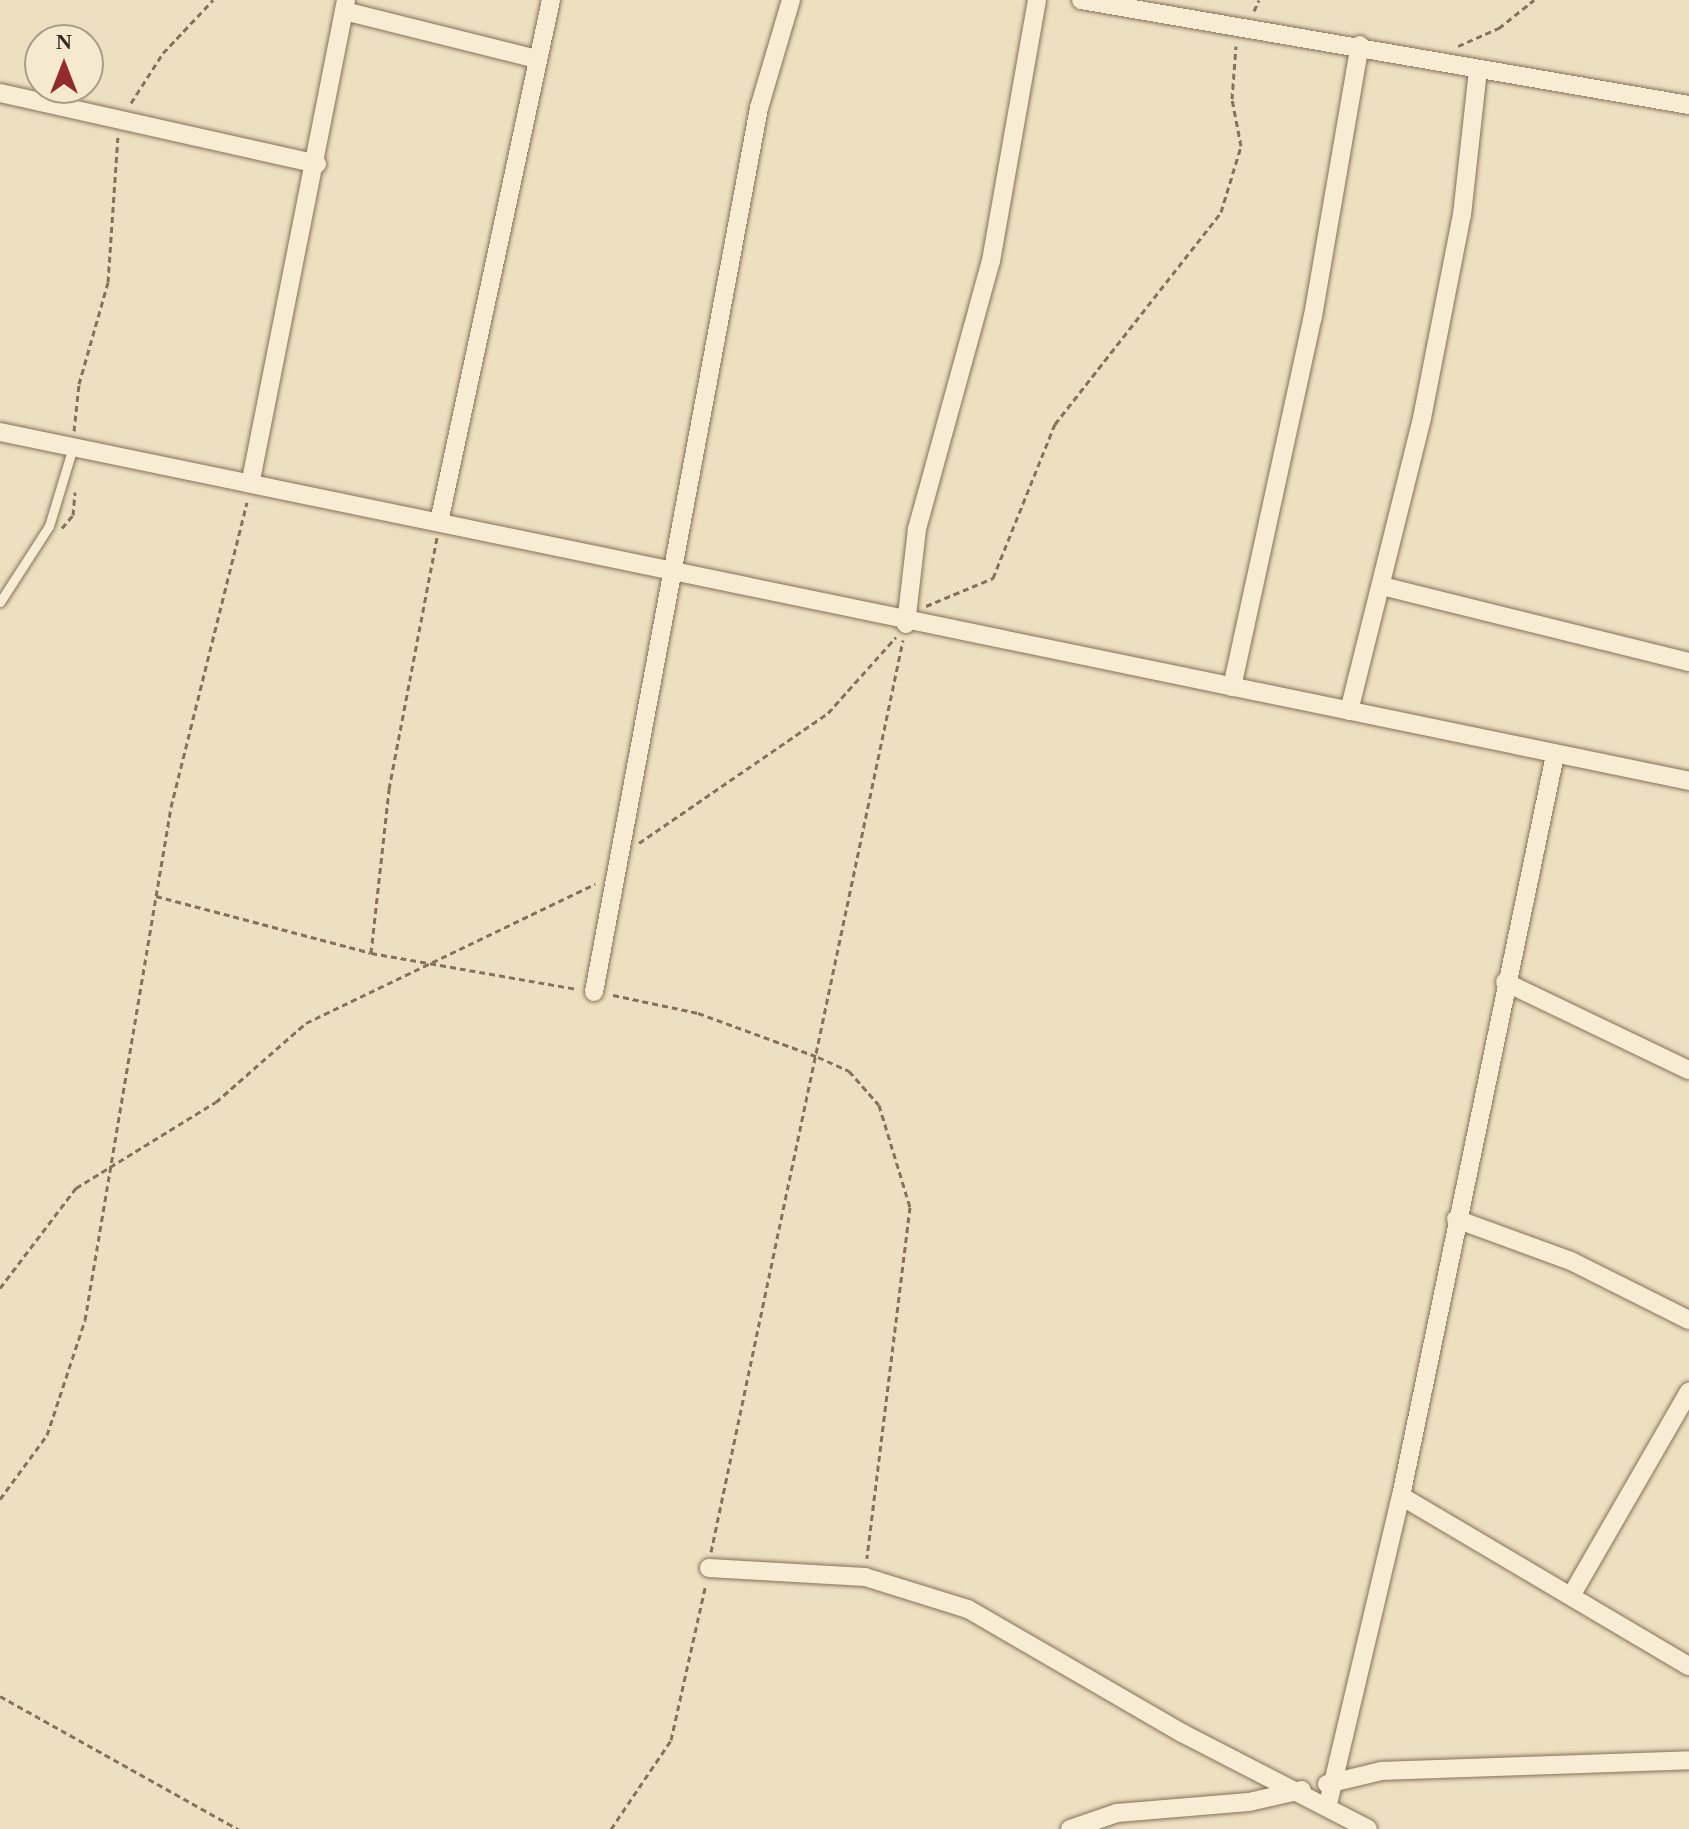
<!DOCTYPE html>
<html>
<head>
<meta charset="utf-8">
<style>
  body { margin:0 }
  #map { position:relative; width:1689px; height:1829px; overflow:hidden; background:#ede0c1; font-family:"Times New Roman",serif }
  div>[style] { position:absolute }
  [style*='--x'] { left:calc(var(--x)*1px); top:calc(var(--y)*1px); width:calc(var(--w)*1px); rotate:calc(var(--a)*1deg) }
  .path>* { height:3px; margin-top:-1.5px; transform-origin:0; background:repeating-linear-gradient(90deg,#867159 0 6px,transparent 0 10px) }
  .roads { filter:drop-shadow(0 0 2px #867159) drop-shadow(0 0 2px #867159) }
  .service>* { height:9px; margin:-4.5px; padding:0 4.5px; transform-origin:4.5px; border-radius:4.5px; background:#f8edd4 }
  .minor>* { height:18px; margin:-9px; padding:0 9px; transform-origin:9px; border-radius:9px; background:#f8edd4 }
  span { translate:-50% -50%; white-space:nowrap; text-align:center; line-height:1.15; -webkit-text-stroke:6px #f5ead0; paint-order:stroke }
  .north { position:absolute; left:24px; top:24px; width:80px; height:80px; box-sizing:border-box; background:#f5ead0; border:2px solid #a99d88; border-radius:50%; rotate:0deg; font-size:22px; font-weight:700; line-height:32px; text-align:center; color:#36291d }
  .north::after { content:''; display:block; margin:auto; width:28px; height:36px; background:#942a2b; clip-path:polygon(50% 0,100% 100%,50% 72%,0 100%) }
</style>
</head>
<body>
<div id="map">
  <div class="path">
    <div style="--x:1254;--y:11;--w:12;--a:-66"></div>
    <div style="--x:1458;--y:46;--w:45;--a:-23.7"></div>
    <div style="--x:1499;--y:28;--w:45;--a:-38.7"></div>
    <div style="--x:131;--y:103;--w:59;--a:-57.4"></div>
    <div style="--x:163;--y:53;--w:73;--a:-46.7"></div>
    <div style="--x:74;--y:431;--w:47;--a:-83.9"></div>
    <div style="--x:79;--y:384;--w:106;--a:-74.1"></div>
    <div style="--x:108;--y:282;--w:145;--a:-86.1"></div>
    <div style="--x:62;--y:528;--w:17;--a:-50"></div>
    <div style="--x:73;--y:515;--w:23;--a:-85"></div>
    <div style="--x:926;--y:606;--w:73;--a:-22.7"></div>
    <div style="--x:993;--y:578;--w:166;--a:-68.1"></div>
    <div style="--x:1055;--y:424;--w:269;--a:-51.9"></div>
    <div style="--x:1221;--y:212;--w:69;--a:-73.1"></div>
    <div style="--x:1241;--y:146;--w:48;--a:-100.8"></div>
    <div style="--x:1232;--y:99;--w:53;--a:-85.7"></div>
    <div style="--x:639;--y:843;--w:229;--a:-34.5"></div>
    <div style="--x:828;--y:713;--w:102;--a:-48.2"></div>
    <div style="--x:156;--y:896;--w:222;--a:14.8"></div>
    <div style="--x:371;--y:953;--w:210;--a:9.9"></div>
    <div style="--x:371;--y:953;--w:165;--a:-83.7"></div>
    <div style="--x:389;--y:789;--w:256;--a:-79.2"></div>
    <div style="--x:613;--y:995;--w:87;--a:12"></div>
    <div style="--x:698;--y:1013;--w:128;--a:20.1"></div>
    <div style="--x:818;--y:1057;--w:34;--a:24"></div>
    <div style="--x:849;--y:1071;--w:45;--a:48.6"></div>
    <div style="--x:879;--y:1105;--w:107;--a:73.1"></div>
    <div style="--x:910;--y:1207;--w:354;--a:97"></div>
    <div style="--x:0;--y:1288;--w:126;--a:-52.8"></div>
    <div style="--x:76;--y:1188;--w:164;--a:-31.6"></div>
    <div style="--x:216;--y:1102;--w:120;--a:-41.3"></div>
    <div style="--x:306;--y:1023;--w:321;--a:-25.7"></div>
    <div style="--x:0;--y:1499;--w:79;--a:-53.7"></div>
    <div style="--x:47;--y:1435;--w:121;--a:-71.7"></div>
    <div style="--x:85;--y:1320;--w:520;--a:-80.48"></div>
    <div style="--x:171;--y:807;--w:314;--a:-76"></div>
    <div style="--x:711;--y:1552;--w:932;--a:-78.11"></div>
    <div style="--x:0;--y:1696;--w:273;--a:29.2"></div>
    <div style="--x:611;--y:1829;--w:107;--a:-56"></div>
    <div style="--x:671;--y:1740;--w:160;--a:-77.4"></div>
  </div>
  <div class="roads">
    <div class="service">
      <div style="--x:0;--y:602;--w:90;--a:-57.2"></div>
      <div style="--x:49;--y:526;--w:83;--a:-73.1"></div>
    </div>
    <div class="minor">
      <div style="--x:1081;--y:0;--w:617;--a:9.8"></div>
      <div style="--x:344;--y:11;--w:198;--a:14"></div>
      <div style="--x:0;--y:93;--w:325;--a:12.6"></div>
      <div style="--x:0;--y:432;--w:1725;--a:11.67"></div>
      <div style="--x:251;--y:480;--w:489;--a:-78.8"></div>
      <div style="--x:439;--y:522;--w:534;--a:-77.89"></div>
      <div style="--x:1382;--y:586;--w:316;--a:13.9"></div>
      <div style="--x:906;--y:624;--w:96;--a:-83.4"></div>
      <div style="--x:917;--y:529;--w:278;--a:-74.6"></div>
      <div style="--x:991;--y:261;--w:265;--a:-80"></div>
      <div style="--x:1232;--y:687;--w:380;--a:-77.7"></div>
      <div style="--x:1313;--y:316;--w:275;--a:-80.2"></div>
      <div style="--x:1349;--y:711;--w:302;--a:-76"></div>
      <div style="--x:1422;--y:418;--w:207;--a:-78.9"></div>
      <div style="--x:1462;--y:215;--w:146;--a:-83.7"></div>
      <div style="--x:1505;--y:982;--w:204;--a:25.6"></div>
      <div style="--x:594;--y:992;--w:899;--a:-79.43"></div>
      <div style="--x:759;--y:108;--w:113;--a:-73.5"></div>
      <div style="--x:1456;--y:1219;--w:122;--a:20.1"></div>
      <div style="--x:1571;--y:1261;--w:132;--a:26.6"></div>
      <div style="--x:1401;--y:1496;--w:334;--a:30.6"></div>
      <div style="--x:709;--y:1568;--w:156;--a:3.3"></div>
      <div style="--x:865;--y:1577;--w:108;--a:17.3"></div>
      <div style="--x:968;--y:1609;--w:247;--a:30.1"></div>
      <div style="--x:1182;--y:1733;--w:209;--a:27.3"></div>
      <div style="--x:1571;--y:1596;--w:236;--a:-60"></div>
      <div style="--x:1327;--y:1784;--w:56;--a:-13.5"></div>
      <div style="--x:1381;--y:1771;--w:308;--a:-2"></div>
      <div style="--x:1328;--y:1804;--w:317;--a:-76.7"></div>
      <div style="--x:1401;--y:1496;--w:757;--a:-78.26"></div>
      <div style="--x:1070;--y:1829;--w:50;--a:-18.8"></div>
      <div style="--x:1117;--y:1813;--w:132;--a:-4.8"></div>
      <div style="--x:1249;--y:1802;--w:54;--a:-12.8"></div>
    </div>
  </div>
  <div class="north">N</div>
</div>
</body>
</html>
